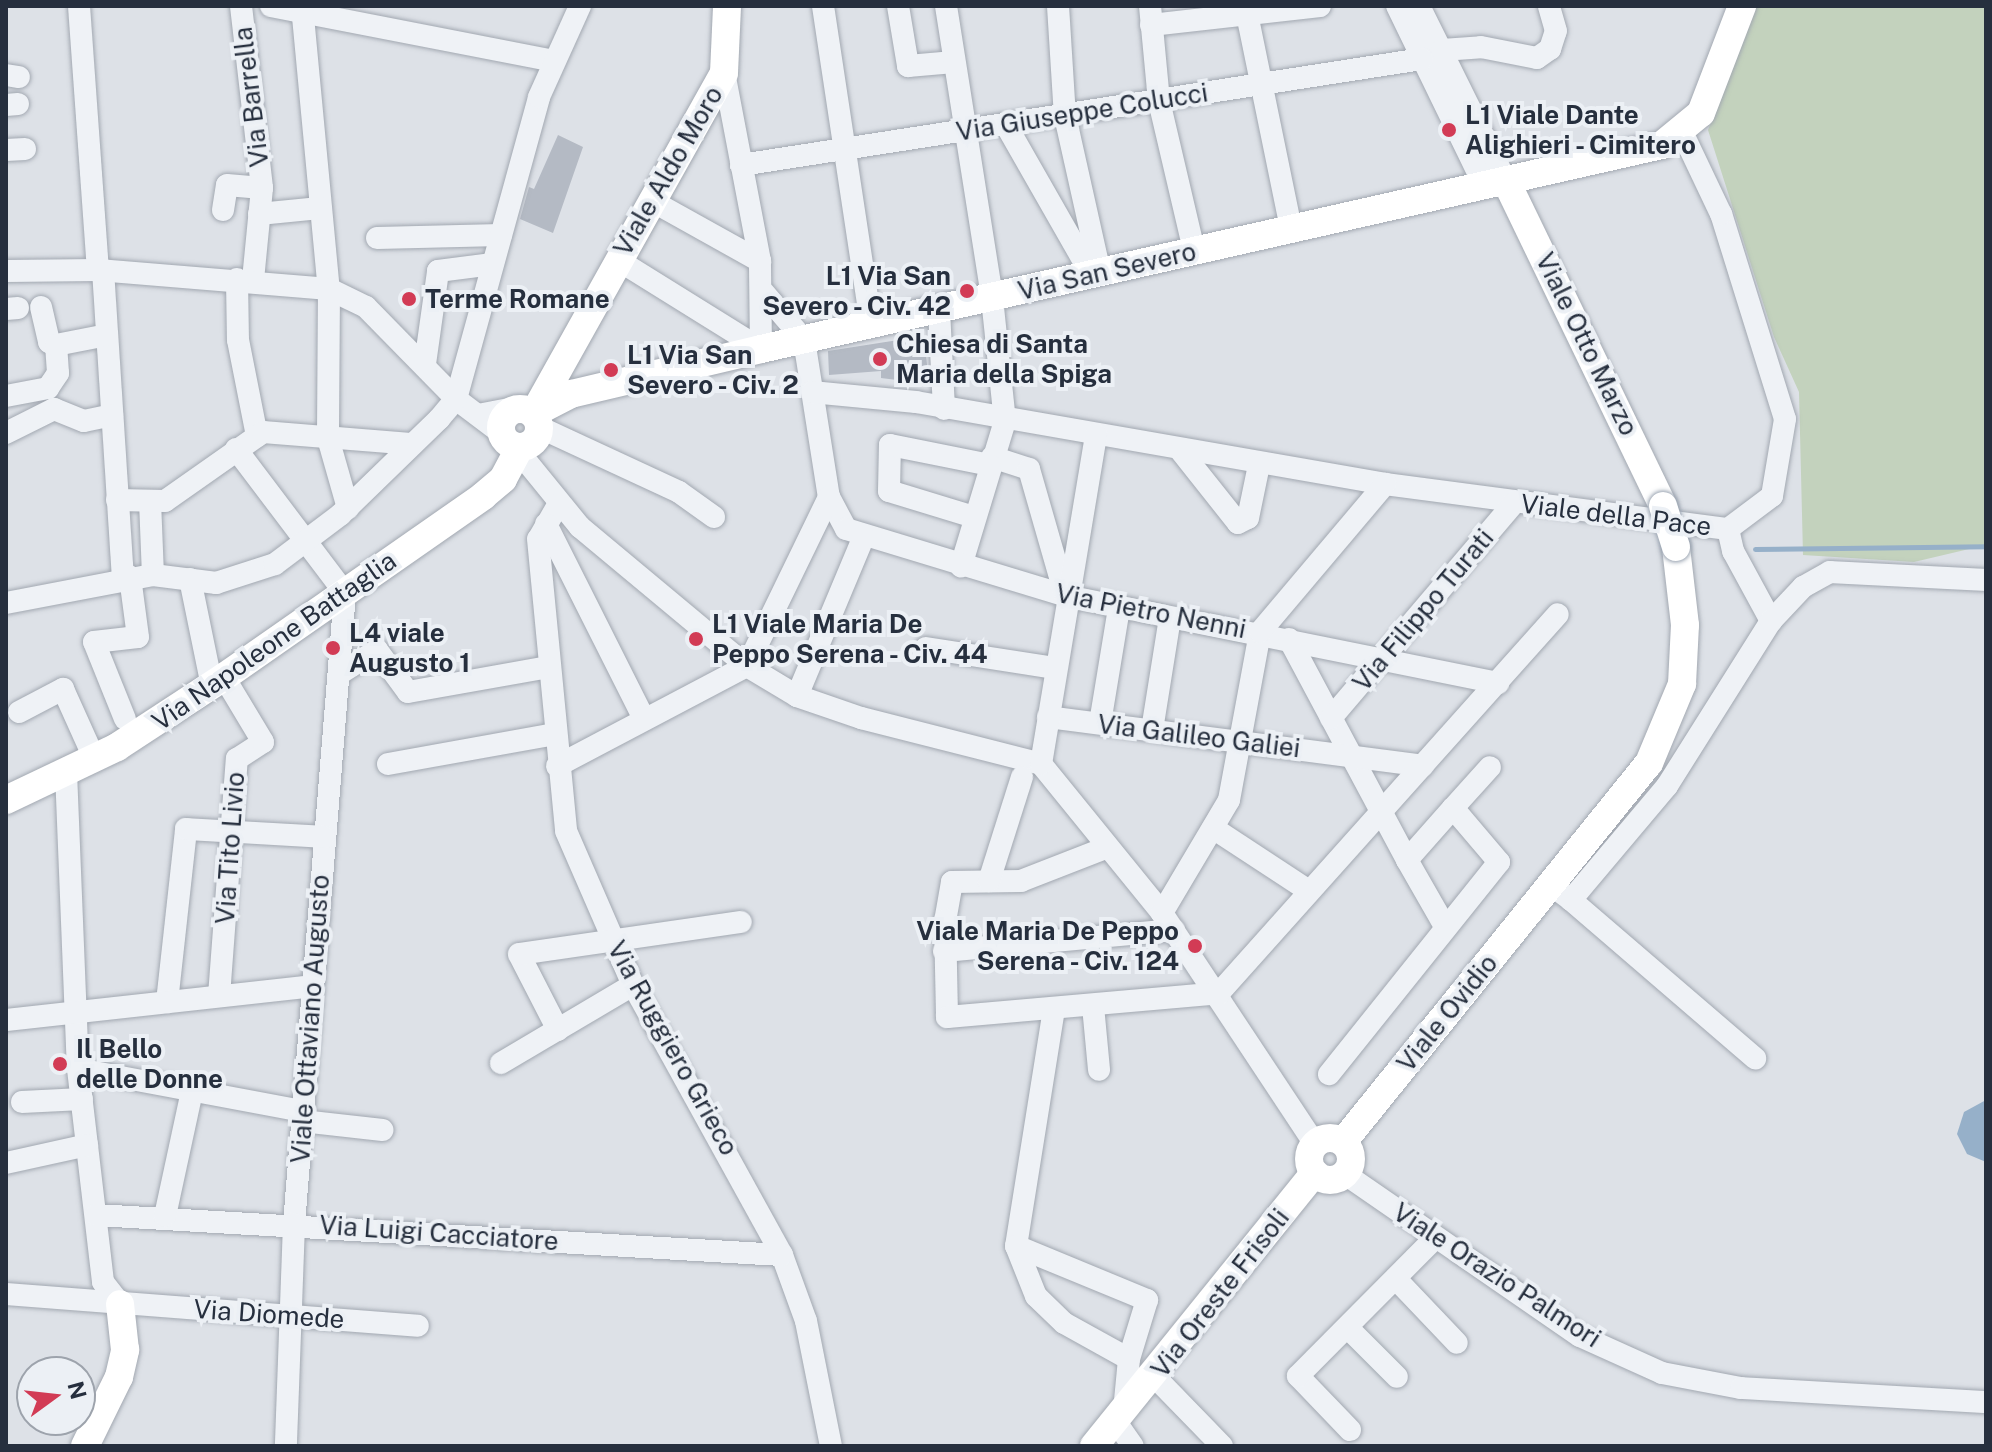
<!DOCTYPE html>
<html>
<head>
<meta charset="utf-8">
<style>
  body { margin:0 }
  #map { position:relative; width:1992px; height:1452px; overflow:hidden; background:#dde1e7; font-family:"Public Sans",sans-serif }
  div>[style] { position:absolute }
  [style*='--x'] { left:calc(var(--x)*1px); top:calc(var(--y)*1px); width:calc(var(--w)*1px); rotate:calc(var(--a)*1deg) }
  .green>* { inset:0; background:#c3d2bd }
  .water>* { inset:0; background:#96b0c9 }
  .stream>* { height:5px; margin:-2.5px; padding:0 2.5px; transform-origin:2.5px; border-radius:2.5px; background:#96b0c9 }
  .building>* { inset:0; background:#b4bac4 }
  .roads { filter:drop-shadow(0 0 2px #a2a8b1) drop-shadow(0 0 2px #a2a8b1) }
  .minor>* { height:22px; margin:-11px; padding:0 11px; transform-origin:11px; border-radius:11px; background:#eff2f6 }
  .major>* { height:28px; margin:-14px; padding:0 14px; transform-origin:14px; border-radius:14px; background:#fff }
  .major>.ring { margin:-14px; padding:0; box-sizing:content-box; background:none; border:28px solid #fff; border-radius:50% }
  .bridges { filter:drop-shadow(0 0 2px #9ca6b3) drop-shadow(0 0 2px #9ca6b3) }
  .major-bridge>* { height:28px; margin:-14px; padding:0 14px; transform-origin:14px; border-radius:14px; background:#fff }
  .dots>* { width:22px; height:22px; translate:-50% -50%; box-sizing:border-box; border:4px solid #ecf0f5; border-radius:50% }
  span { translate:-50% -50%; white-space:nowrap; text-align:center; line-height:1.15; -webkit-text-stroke:8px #ecf0f5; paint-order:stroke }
  .street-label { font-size:26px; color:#262f3e }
  .poi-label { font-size:26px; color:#262f3e; font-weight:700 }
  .left { translate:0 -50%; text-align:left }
  .right { translate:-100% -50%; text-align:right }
  .frame { position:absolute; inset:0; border:8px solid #262f3e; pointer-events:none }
  .north { position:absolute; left:16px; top:1356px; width:80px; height:80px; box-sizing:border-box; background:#ecf0f5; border:2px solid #9da3ac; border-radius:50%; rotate:75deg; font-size:22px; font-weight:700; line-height:32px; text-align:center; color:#262f3e }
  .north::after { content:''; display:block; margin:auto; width:28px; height:36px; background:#d23b55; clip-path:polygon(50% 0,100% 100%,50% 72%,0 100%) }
</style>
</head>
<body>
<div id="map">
  <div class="green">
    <div style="clip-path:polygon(1756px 6px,1986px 6px,1986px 545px,1914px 562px,1803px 555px,1799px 392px,1774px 337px,1708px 130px)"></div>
  </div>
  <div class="water">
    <div style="clip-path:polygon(1986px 1100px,1986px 1162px,1967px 1154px,1957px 1134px,1964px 1112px)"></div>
  </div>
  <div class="stream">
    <div style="--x:1755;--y:549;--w:231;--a:-0.7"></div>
  </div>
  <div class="building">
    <div style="clip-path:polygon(558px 135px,583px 147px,553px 233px,520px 219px,529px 187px,534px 189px)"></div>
    <div style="clip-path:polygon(924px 336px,929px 384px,881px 378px,881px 371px,829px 375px,828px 351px)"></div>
  </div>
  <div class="roads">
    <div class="minor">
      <div style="--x:79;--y:6;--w:265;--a:85.9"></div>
      <div style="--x:241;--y:6;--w:183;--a:83.4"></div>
      <div style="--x:262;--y:188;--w:92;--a:95.6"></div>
      <div style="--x:271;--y:6;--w:288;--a:11"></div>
      <div style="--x:302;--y:6;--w:284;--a:84.6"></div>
      <div style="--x:329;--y:289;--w:149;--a:90.4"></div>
      <div style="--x:328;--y:438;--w:73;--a:74.1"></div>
      <div style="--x:823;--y:6;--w:323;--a:81.4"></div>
      <div style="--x:898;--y:6;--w:61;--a:80.5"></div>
      <div style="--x:908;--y:66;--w:46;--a:-5"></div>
      <div style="--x:946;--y:6;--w:296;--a:81"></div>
      <div style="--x:992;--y:298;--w:124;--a:84"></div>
      <div style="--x:1005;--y:421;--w:152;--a:106.9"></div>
      <div style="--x:1058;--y:6;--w:110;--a:86.4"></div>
      <div style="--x:1065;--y:116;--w:160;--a:77.4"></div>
      <div style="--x:1150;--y:6;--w:95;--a:84.6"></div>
      <div style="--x:1159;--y:101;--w:153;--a:76.8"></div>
      <div style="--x:1397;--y:6;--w:201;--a:64.1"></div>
      <div style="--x:1419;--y:6;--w:198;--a:63.6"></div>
      <div style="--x:1247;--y:14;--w:218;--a:78.4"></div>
      <div style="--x:1151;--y:25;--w:170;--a:-6.4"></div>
      <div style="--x:1442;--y:50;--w:39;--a:-4"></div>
      <div style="--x:1481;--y:47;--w:57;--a:11.1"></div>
      <div style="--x:1537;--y:58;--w:16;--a:-35"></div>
      <div style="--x:1550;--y:49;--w:19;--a:-72"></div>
      <div style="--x:1556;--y:31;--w:26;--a:-106"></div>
      <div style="--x:6;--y:75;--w:13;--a:9"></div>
      <div style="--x:6;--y:105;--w:12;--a:-5"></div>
      <div style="--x:1006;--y:125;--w:172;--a:60.3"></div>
      <div style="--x:6;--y:150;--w:19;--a:-3"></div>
      <div style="--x:741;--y:165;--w:689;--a:-8.85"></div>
      <div style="--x:652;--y:201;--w:124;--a:29.1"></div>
      <div style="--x:223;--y:210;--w:25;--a:-81"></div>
      <div style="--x:227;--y:185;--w:35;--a:5"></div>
      <div style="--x:259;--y:214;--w:61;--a:-5.6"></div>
      <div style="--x:377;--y:238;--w:124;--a:-1.4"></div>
      <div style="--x:618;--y:260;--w:168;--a:31.9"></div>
      <div style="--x:761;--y:349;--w:88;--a:-90.7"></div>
      <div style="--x:760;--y:261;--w:191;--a:-100.8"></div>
      <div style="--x:103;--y:270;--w:309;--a:86.3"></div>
      <div style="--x:6;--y:271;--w:92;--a:-0.6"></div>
      <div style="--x:98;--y:270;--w:232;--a:4.7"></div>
      <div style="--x:329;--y:289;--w:41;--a:25.9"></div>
      <div style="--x:366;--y:307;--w:129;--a:45.6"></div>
      <div style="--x:456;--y:399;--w:56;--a:37.1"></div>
      <div style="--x:237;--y:279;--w:61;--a:89.1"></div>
      <div style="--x:238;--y:340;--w:98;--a:78.8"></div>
      <div style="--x:764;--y:293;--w:62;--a:49.6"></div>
      <div style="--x:804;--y:340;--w:159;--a:81"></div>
      <div style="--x:829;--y:497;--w:36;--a:62"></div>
      <div style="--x:846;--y:529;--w:230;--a:16.9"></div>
      <div style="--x:1066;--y:596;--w:441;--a:11.4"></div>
      <div style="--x:41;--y:307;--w:36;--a:77"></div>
      <div style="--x:49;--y:342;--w:8;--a:23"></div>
      <div style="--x:6;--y:309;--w:12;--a:-5"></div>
      <div style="--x:939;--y:310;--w:99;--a:87.1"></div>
      <div style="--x:425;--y:364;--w:94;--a:-82"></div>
      <div style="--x:438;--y:271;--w:55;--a:-7.3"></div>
      <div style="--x:812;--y:392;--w:104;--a:5.5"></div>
      <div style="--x:916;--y:402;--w:476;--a:9.9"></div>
      <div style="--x:1385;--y:484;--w:346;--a:7.5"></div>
      <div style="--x:1728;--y:529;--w:55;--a:-36.9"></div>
      <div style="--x:1772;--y:496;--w:78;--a:-80.4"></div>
      <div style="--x:1785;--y:419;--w:215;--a:-107.3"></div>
      <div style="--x:1721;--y:214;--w:89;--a:-115.4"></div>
      <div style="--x:6;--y:396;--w:43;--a:-10.8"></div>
      <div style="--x:48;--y:388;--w:18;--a:-56"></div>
      <div style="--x:58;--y:373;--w:28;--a:-94"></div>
      <div style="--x:56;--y:345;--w:52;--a:-11.1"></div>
      <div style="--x:478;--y:415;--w:38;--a:-11"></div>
      <div style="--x:539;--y:427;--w:154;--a:24.9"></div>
      <div style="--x:679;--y:492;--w:43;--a:35.5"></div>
      <div style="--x:6;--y:433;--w:54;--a:-26.6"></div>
      <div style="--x:54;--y:409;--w:32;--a:22"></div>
      <div style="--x:84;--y:421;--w:29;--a:-12"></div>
      <div style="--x:236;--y:449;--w:181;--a:52.9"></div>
      <div style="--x:345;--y:593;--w:633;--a:94.62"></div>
      <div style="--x:294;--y:1224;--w:222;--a:92.1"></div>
      <div style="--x:1180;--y:450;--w:93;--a:51.5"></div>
      <div style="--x:1238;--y:523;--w:11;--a:-27"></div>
      <div style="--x:1248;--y:518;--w:54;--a:-78.3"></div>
      <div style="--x:518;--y:451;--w:98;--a:50.8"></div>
      <div style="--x:580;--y:527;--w:217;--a:39.8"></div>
      <div style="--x:747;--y:666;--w:58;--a:31"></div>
      <div style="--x:797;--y:696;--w:68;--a:19"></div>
      <div style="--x:861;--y:718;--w:186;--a:14.3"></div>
      <div style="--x:1041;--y:764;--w:192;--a:50.9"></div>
      <div style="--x:1162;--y:913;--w:277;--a:56.5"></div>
      <div style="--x:992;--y:457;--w:39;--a:18"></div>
      <div style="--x:1029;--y:469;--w:127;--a:74"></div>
      <div style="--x:117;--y:500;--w:48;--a:1.2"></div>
      <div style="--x:165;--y:501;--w:120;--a:-35.1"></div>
      <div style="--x:263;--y:432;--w:148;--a:4.6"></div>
      <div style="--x:150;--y:501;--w:74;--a:87.7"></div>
      <div style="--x:558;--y:505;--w:39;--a:120"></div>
      <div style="--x:538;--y:539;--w:293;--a:84.5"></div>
      <div style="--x:566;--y:831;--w:168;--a:66.5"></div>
      <div style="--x:633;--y:985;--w:308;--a:61.1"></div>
      <div style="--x:782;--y:1255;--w:70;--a:70"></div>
      <div style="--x:806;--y:1321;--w:127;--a:78.7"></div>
      <div style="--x:974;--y:517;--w:89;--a:-163"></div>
      <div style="--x:889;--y:491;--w:46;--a:-88.8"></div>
      <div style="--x:890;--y:445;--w:102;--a:11.3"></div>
      <div style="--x:546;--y:524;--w:218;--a:63.3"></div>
      <div style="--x:1728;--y:529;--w:23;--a:77"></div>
      <div style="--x:1733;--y:551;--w:80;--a:61.5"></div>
      <div style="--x:190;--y:579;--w:109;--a:78.4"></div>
      <div style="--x:6;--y:603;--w:150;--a:-10.8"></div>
      <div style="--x:153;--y:575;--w:64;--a:7.2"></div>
      <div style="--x:216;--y:583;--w:62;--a:-17.9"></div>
      <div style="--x:275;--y:564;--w:81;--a:-37"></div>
      <div style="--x:340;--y:515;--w:138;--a:-44.1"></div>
      <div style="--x:439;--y:419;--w:26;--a:-50"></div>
      <div style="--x:456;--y:399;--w:313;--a:-74.6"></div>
      <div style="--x:539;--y:97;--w:100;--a:-65.7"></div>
      <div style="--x:1289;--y:639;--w:251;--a:61.9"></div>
      <div style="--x:1407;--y:860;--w:69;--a:-48.5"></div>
      <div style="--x:1453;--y:808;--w:71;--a:49.6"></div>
      <div style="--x:1499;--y:862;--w:272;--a:128.7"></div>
      <div style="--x:926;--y:648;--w:131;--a:8.8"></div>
      <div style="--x:339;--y:674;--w:45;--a:-32.3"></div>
      <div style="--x:377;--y:650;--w:52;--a:53.6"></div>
      <div style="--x:408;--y:692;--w:142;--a:-10.1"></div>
      <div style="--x:797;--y:696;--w:173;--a:-67.3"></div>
      <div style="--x:19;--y:712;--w:50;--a:-27.6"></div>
      <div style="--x:63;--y:689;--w:76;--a:65.8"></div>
      <div style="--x:1048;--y:717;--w:378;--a:7.4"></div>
      <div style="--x:1331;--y:718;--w:284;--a:-49.6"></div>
      <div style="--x:125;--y:719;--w:83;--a:-111.9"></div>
      <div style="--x:94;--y:642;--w:44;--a:-6.5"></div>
      <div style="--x:138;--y:637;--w:61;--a:-97.6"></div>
      <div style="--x:1100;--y:723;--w:117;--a:-80.6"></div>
      <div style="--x:1152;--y:730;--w:113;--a:-80.9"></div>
      <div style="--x:388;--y:764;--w:169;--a:-10.2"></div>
      <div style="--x:1041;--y:764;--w:334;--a:-80.5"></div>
      <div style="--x:557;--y:766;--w:215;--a:-27.8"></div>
      <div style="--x:747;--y:666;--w:188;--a:-64.1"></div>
      <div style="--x:66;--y:772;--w:297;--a:87.7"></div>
      <div style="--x:78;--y:1069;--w:214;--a:83.3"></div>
      <div style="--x:103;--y:1282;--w:28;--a:52"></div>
      <div style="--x:1453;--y:808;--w:55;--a:-47.9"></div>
      <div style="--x:1213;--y:828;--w:115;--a:33.3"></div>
      <div style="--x:1108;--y:847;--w:93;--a:158.7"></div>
      <div style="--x:1021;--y:881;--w:69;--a:179.2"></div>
      <div style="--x:952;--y:882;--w:39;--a:100"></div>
      <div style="--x:945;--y:920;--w:97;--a:88.8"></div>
      <div style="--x:947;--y:1017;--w:273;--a:-5"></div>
      <div style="--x:1219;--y:993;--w:508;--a:-48.19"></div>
      <div style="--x:1407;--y:860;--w:78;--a:60.2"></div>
      <div style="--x:989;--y:881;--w:109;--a:-72.4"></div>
      <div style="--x:1550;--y:884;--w:26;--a:37"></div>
      <div style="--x:1571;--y:900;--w:149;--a:-49.9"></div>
      <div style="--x:1667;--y:786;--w:195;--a:-57.8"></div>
      <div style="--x:1771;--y:621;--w:47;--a:-46.7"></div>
      <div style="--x:1803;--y:587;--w:31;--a:-29"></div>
      <div style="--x:1830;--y:572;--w:156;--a:2.9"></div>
      <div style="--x:1571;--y:900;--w:243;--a:40.7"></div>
      <div style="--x:1162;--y:913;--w:131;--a:-59.3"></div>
      <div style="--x:1229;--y:800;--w:171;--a:-79.5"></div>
      <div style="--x:1260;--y:632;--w:194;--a:-49.8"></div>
      <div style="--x:944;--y:951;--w:231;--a:-5.2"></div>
      <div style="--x:219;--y:996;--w:238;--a:-85.7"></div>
      <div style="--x:237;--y:759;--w:31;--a:-33"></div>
      <div style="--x:263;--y:742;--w:76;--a:-121"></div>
      <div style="--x:167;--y:1002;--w:174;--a:-83.7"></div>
      <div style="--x:186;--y:829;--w:138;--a:3.3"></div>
      <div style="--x:1093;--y:1006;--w:64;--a:84.6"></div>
      <div style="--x:1054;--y:1009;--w:240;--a:99.1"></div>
      <div style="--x:1016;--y:1246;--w:54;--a:68.2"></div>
      <div style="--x:1036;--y:1296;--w:39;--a:44"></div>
      <div style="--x:1064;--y:1323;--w:74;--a:29"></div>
      <div style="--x:1129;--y:1359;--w:52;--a:95.5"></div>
      <div style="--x:6;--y:1020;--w:308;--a:-6.3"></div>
      <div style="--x:558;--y:1030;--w:85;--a:-117.2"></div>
      <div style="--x:519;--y:954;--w:224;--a:-8.2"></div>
      <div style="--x:501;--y:1063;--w:153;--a:-30.6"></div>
      <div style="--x:78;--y:1069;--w:228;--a:10.6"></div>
      <div style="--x:22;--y:1102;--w:60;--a:-2.9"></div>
      <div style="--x:302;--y:1121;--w:81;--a:6.4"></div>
      <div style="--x:6;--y:1163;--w:83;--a:-12.5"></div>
      <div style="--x:1345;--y:1174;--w:285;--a:34.6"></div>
      <div style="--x:1580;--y:1336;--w:90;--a:24.3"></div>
      <div style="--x:1662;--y:1373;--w:80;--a:10.8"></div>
      <div style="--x:1741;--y:1388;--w:245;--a:3.3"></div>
      <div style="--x:96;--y:1215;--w:687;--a:3.34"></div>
      <div style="--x:165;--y:1216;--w:128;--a:-77.8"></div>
      <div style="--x:1016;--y:1246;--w:142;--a:22.4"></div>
      <div style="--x:1147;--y:1300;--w:62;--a:107"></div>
      <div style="--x:1396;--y:1279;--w:88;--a:46.4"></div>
      <div style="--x:6;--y:1294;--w:413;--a:4.4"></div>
      <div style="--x:1348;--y:1328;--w:69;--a:45"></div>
      <div style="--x:1155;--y:1377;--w:96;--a:45.8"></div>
      <div style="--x:1116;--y:1422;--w:29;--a:55"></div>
      <div style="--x:1350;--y:1430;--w:75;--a:-133.9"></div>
      <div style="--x:1298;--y:1376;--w:194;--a:-45.2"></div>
    </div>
    <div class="major">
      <div style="--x:1507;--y:183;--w:359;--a:64.2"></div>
      <div class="ring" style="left:501px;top:409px;width:10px;height:10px"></div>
      <div style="--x:534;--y:413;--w:42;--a:-27.2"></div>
      <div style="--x:571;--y:394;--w:195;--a:-13.3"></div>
      <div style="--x:761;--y:349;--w:924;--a:-12.76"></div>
      <div style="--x:1662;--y:145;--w:50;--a:-39.4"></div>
      <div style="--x:1701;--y:113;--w:115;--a:-69"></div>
      <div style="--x:534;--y:413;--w:389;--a:-60.8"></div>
      <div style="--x:724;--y:73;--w:67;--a:-87.4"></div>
      <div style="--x:6;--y:800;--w:123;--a:-25.5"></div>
      <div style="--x:117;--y:747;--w:128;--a:-33.2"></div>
      <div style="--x:224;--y:677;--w:316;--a:-34.9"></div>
      <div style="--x:483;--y:496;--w:26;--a:-40"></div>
      <div style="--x:503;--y:479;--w:32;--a:-62"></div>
      <div class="ring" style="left:1309px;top:1138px;width:14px;height:14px"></div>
      <div style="--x:1343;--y:1142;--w:487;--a:-51.1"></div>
      <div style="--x:1649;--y:763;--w:86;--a:-67.3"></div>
      <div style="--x:1682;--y:684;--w:59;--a:-87.1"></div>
      <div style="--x:1685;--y:625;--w:79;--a:-96.6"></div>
      <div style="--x:85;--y:1446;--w:77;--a:-63.8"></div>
      <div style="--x:119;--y:1377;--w:28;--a:-77"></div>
      <div style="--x:125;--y:1350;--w:46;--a:-96.2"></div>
      <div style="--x:1094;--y:1446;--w:351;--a:-51.1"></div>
    </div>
  </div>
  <div class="bridges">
    <div class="major-bridge">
      <div style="--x:1663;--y:506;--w:43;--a:72.4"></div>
    </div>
  </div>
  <div class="dots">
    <div style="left:1449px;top:130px;background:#d23b55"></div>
    <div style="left:967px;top:291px;background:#d23b55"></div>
    <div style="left:409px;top:299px;background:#d23b55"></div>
    <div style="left:880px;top:359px;background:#d23b55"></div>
    <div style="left:611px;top:370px;background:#d23b55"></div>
    <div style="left:696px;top:639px;background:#d23b55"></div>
    <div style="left:333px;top:648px;background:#d23b55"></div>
    <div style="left:1195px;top:946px;background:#d23b55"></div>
    <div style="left:60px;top:1064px;background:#d23b55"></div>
  </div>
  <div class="street-label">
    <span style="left:251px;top:97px;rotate:-97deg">Via Barrella</span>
    <span style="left:1082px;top:112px;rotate:-9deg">Via Giuseppe Colucci</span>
    <span style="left:668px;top:171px;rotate:-60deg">Viale Aldo Moro</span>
    <span style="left:1107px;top:271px;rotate:-13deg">Via San Severo</span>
    <span style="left:1587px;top:344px;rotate:64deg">Viale Otto Marzo</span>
    <span style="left:1616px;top:515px;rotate:7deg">Viale della Pace</span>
    <span style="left:1423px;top:610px;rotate:-50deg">Via Filippo Turati</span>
    <span style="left:1151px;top:611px;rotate:11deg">Via Pietro Nenni</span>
    <span style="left:274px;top:641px;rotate:-35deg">Via Napoleone Battaglia</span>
    <span style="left:1199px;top:736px;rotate:7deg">Via Galileo Galiei</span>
    <span style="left:230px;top:848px;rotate:-86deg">Via Tito Livio</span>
    <span style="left:1447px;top:1013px;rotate:-51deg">Viale Ovidio</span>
    <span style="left:310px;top:1019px;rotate:-86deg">Viale Ottaviano Augusto</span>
    <span style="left:673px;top:1048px;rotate:61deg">Via Ruggiero Grieco</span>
    <span style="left:439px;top:1233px;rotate:4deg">Via Luigi Cacciatore</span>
    <span style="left:1497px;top:1275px;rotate:33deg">Viale Orazio Palmori</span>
    <span style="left:1220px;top:1293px;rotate:-52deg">Via Oreste Frisoli</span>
    <span style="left:269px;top:1314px;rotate:4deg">Via Diomede</span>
  </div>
  <div class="poi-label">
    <span class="left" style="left:1465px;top:130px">L1 Viale Dante<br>Alighieri - Cimitero</span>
    <span class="right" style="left:951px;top:291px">L1 Via San<br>Severo - Civ. 42</span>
    <span class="left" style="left:425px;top:299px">Terme Romane</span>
    <span class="left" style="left:896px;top:359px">Chiesa di Santa<br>Maria della Spiga</span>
    <span class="left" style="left:627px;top:370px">L1 Via San<br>Severo - Civ. 2</span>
    <span class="left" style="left:712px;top:639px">L1 Viale Maria De<br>Peppo Serena - Civ. 44</span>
    <span class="left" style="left:349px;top:648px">L4 viale<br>Augusto 1</span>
    <span class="right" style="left:1179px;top:946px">Viale Maria De Peppo<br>Serena - Civ. 124</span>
    <span class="left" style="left:76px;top:1064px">Il Bello<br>delle Donne</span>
  </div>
  <div class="frame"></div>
  <div class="north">N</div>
</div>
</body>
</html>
